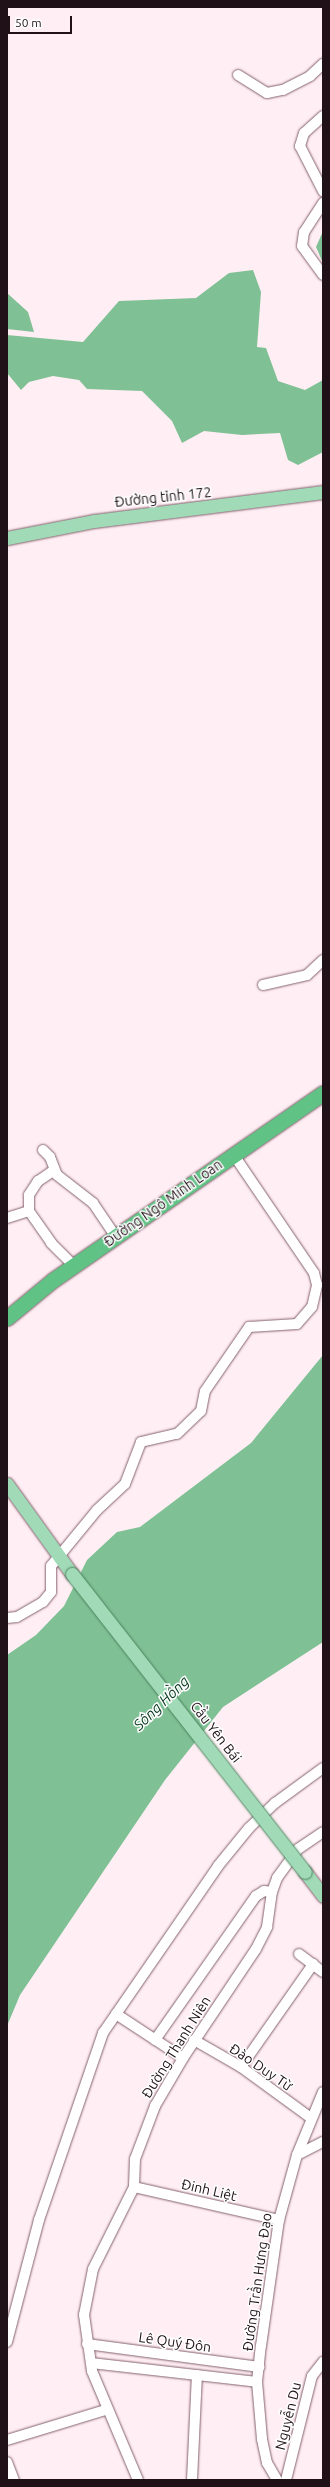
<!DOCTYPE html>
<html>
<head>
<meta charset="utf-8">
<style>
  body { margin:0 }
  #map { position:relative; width:330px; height:2487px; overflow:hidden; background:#ffeef4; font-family:Ubuntu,sans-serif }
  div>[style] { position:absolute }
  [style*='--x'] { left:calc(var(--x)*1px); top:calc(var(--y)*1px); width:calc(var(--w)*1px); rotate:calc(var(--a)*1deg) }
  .water>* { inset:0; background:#80c095 }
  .roads { filter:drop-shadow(0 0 1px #84616e) drop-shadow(0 0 1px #84616e) }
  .minor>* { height:10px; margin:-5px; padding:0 5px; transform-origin:5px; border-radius:5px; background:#fff }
  .major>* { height:13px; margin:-6.5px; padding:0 6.5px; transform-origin:6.5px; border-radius:6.5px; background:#a0dab6 }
  .highway>* { height:15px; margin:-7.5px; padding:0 7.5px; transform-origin:7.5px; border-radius:7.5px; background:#61c285 }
  .bridges { filter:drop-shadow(0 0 1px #4a845e) drop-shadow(0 0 1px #4a845e) }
  .major-bridge>* { height:13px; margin:-6.5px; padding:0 6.5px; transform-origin:6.5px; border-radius:6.5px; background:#a0dab6 }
  span { translate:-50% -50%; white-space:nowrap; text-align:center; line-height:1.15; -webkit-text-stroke:3px #fff; paint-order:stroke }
  .street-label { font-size:14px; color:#1f1117 }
  .water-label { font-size:15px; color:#063a1e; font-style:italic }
  .frame { position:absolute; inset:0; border:8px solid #1f1117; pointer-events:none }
  .scale { position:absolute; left:8px; top:16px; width:64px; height:18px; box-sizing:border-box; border:2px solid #1f1117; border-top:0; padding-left:5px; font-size:12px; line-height:14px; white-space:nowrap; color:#1f1117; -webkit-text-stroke:3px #fff; paint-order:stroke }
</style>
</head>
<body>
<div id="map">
  <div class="water">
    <div style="clip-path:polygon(323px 231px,323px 263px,316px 247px)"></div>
    <div style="clip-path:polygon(253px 270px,261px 292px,257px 347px,266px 348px,278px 381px,305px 390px,323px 380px,323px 452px,298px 465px,288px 460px,280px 433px,242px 435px,204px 431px,182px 443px,172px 421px,142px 391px,87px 389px,79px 380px,53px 376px,29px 382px,21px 390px,7px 373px,7px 335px,83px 342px,119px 301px,196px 298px,229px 273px)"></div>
    <div style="clip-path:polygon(7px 293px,28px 312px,34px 332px,7px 329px)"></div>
    <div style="clip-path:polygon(323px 1355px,323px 1642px,223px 1707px,165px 1780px,20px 1995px,7px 2026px,7px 1655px,36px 1635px,64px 1606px,87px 1560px,117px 1532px,140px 1527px,251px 1443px)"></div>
  </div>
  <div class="roads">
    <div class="minor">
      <div style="--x:238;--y:75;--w:34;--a:32"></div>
      <div style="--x:267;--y:93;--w:16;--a:-11"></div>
      <div style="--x:283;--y:90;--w:30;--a:-27"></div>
      <div style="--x:310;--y:76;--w:18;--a:-43"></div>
      <div style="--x:323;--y:116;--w:25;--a:138"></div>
      <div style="--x:304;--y:133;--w:14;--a:107"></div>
      <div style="--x:300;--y:146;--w:51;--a:62.9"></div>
      <div style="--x:323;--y:203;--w:35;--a:123"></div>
      <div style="--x:304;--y:232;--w:14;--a:98"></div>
      <div style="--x:302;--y:246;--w:36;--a:54"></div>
      <div style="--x:263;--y:985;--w:45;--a:-12.8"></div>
      <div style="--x:307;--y:975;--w:22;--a:-43"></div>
      <div style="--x:43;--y:1150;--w:10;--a:45"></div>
      <div style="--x:50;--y:1157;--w:19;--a:69"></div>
      <div style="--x:57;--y:1175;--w:46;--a:37.9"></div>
      <div style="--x:93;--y:1203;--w:41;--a:55.9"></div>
      <div style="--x:53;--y:1171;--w:18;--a:146"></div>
      <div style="--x:38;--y:1181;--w:17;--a:123"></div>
      <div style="--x:29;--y:1195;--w:16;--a:90"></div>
      <div style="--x:29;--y:1211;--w:39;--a:55"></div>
      <div style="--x:51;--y:1243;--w:33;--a:45"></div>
      <div style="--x:7;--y:1218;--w:23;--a:-18"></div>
      <div style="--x:7;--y:1618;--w:10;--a:-6"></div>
      <div style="--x:17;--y:1617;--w:30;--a:-30"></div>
      <div style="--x:43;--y:1602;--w:13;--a:-51"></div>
      <div style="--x:51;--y:1592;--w:26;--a:-90"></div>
      <div style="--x:51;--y:1566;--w:72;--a:-50.6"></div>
      <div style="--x:97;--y:1510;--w:38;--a:-43"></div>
      <div style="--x:125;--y:1484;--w:45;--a:-69.1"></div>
      <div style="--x:141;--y:1442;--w:37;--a:-13"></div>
      <div style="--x:177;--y:1434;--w:33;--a:-44"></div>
      <div style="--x:201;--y:1411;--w:20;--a:-79"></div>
      <div style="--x:205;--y:1391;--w:78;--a:-55.5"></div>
      <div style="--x:249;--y:1327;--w:48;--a:-3.6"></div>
      <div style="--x:297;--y:1324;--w:23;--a:-49"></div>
      <div style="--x:312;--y:1307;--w:23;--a:-77"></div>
      <div style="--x:317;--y:1285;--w:12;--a:-104"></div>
      <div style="--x:314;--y:1273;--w:144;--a:-124.2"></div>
      <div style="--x:299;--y:1954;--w:30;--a:37"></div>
      <div style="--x:116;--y:2014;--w:80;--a:33.3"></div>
      <div style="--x:155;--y:2040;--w:176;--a:-55"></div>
      <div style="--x:256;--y:1896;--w:9;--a:-32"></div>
      <div style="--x:264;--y:1891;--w:8;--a:7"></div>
      <div style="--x:194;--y:2040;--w:54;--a:29.9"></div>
      <div style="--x:241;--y:2067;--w:87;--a:36.1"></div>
      <div style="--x:241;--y:2067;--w:126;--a:-55"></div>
      <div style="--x:297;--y:2155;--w:29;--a:-27"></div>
      <div style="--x:134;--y:2187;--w:149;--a:12.8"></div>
      <div style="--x:7;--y:2342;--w:126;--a:-75.3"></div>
      <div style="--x:39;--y:2220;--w:198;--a:-71.1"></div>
      <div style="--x:103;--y:2033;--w:203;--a:-55.4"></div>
      <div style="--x:218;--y:1866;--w:49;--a:-50.8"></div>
      <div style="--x:249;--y:1828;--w:36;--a:-44"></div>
      <div style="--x:275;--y:1803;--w:59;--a:-36.1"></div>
      <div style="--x:87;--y:2344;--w:174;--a:7.6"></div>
      <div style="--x:91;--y:2363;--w:167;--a:6.5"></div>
      <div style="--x:7;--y:2440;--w:102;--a:-17"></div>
      <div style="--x:7;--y:2462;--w:19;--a:69"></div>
      <div style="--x:138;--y:2480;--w:118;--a:-112.9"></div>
      <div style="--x:92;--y:2371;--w:57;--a:-98.1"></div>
      <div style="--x:84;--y:2315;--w:47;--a:-78.9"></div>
      <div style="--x:93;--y:2269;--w:92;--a:-63.4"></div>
      <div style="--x:134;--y:2187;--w:28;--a:-88"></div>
      <div style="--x:135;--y:2159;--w:57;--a:-69.3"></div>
      <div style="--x:155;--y:2106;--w:56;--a:-59.7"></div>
      <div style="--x:183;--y:2058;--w:131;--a:-56.2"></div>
      <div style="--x:256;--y:1949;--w:25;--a:-63"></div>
      <div style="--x:267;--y:1927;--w:35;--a:-82"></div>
      <div style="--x:272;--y:1892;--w:15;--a:-70"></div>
      <div style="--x:277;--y:1878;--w:36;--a:-54"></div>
      <div style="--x:298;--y:1849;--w:30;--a:-34"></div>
      <div style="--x:192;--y:2480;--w:105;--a:-87.3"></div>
      <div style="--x:277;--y:2480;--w:20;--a:-120"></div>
      <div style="--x:267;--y:2463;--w:25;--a:-102"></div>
      <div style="--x:262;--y:2439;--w:57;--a:-95"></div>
      <div style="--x:257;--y:2382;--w:36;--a:-84"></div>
      <div style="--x:261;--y:2346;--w:127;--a:-81.9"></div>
      <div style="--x:279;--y:2220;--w:67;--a:-74.5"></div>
      <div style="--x:297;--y:2155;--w:68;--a:-67.6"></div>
      <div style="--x:286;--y:2480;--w:107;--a:-76"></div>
      <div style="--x:312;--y:2376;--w:18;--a:-52"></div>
    </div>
    <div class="major">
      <div style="--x:7;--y:538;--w:89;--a:-11.1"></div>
      <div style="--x:94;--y:521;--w:231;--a:-7.2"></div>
      <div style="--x:7;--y:1484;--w:111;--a:54.2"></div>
      <div style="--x:305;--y:1872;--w:30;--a:53"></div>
    </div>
    <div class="highway">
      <div style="--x:7;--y:1318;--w:60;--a:-39.6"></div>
      <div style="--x:53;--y:1280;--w:328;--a:-34.7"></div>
    </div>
  </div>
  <div class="bridges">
    <div class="major-bridge">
      <div style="--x:72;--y:1574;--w:378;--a:52"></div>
    </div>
  </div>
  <div class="street-label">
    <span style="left:163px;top:497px;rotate:-6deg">Đường tỉnh 172</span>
    <span style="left:163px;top:1203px;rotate:-35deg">Đường Ngô Minh Loan</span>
    <span style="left:216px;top:1732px;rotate:52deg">Cầu Yên Bái</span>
    <span style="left:176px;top:2047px;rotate:-58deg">Đường Thanh Niên</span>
    <span style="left:261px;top:2067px;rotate:34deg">Đào Duy Từ</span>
    <span style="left:209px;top:2190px;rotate:13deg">Đinh Liệt</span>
    <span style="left:257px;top:2282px;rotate:-82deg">Đường Trần Hưng Đạo</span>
    <span style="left:175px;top:2342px;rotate:8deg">Lê Quý Đôn</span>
    <span style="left:288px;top:2416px;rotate:-76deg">Nguyễn Du</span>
  </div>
  <div class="water-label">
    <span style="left:161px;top:1703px;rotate:-44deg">Sông Hồng</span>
  </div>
  <div class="frame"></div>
  <div class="scale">50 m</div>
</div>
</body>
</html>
